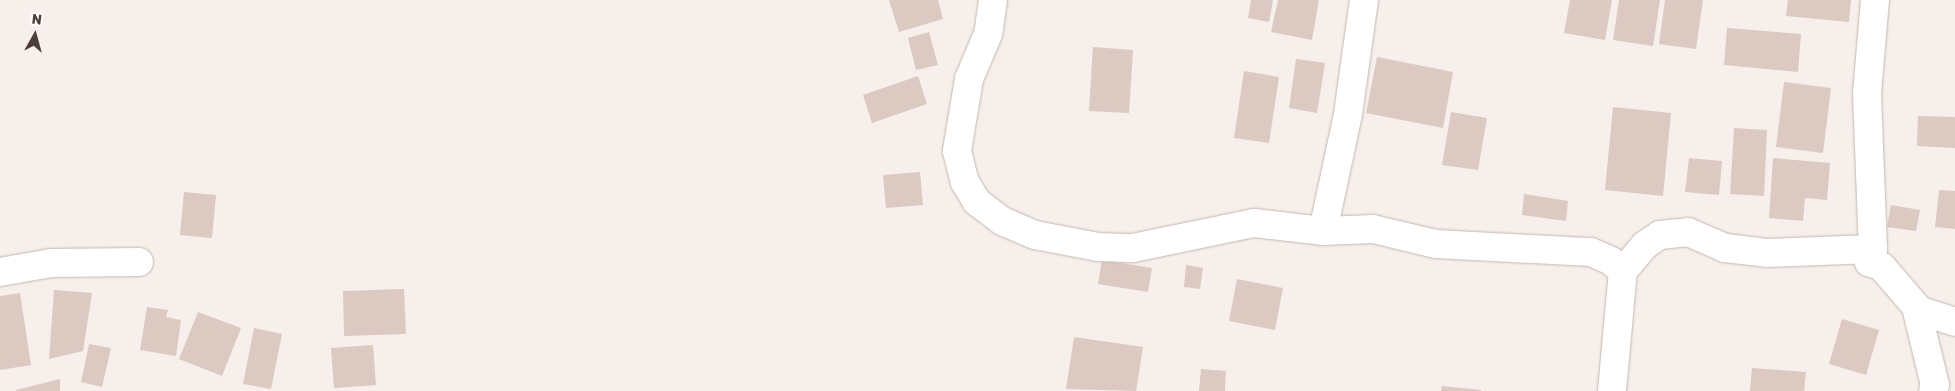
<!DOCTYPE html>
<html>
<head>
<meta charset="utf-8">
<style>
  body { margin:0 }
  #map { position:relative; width:1955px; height:391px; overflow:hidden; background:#f6efeb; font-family:Rubik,sans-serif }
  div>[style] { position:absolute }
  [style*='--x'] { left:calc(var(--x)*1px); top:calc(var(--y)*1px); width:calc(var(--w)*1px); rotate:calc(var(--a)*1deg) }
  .building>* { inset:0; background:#dbc9c2 }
  .roads { filter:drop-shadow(0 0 1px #c5b6af) drop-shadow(0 0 1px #c5b6af) }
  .street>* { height:28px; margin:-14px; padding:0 14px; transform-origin:14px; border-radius:14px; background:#fff }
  span { translate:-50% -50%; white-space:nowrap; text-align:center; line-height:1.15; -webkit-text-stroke:5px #fff; paint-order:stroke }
  .north { position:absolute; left:10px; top:10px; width:50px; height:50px; -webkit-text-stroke:4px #fff; paint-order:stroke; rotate:7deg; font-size:14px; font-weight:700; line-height:20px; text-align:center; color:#4b3d38 }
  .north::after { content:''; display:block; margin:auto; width:18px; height:22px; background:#4b3d38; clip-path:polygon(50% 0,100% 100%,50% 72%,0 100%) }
</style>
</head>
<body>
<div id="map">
  <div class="building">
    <div style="clip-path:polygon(889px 0,938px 0,943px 19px,899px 32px)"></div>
    <div style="clip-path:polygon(1251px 0,1273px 0,1269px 22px,1248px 18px)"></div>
    <div style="clip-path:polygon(1278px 0,1319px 0,1312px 40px,1271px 32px)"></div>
    <div style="clip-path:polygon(1570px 0,1612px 0,1605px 40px,1564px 33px)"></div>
    <div style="clip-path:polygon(1619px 0,1660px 0,1653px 46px,1613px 40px)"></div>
    <div style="clip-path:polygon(1665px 0,1703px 0,1696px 49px,1659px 44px)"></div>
    <div style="clip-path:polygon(1788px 0,1851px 0,1849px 22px,1786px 16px)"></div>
    <div style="clip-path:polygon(1727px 28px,1801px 34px,1798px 72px,1724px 65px)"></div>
    <div style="clip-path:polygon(929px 32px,938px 65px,916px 70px,908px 38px)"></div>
    <div style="clip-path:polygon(1093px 47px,1133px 50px,1129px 113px,1089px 111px)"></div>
    <div style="clip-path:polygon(1377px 57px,1453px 72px,1443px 128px,1366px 113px)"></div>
    <div style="clip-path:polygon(1296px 59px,1325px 63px,1317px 113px,1289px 108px)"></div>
    <div style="clip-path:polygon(1244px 71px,1279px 77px,1269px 143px,1234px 138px)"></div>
    <div style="clip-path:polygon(918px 76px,927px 104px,872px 123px,863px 95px)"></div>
    <div style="clip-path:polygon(1784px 82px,1831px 88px,1823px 153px,1776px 147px)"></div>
    <div style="clip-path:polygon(1613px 107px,1671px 113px,1663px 196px,1605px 190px)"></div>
    <div style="clip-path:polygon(1451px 112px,1487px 118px,1478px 170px,1442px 165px)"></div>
    <div style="clip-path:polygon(1918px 116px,1955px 117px,1955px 148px,1917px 146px)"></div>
    <div style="clip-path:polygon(1734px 128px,1767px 130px,1764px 196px,1730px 194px)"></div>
    <div style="clip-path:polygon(1689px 158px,1722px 161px,1719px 195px,1685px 192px)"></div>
    <div style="clip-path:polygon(1773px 158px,1830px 163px,1827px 200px,1805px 198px,1803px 221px,1769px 218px)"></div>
    <div style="clip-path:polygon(920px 172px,923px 205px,886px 208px,883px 175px)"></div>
    <div style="clip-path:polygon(1939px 190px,1955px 191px,1955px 229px,1935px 227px)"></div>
    <div style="clip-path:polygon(184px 192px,216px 195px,212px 238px,180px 235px)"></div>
    <div style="clip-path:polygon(1524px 194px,1568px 201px,1566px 221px,1522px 215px)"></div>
    <div style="clip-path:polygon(1891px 205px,1920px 210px,1916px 231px,1887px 227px)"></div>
    <div style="clip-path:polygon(1102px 260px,1152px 268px,1148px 292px,1098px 284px)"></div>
    <div style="clip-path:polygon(1186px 265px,1203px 268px,1200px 289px,1184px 287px)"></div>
    <div style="clip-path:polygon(1237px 279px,1283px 288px,1275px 330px,1229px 321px)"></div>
    <div style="clip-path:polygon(404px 289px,406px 334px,344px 336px,343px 291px)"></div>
    <div style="clip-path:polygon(54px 290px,92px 293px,83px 351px,49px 359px)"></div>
    <div style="clip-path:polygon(20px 293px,31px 365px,0 370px,0 296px)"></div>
    <div style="clip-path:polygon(147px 307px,168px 310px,166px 317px,181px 320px,176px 356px,140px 350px)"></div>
    <div style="clip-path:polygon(198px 312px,241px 328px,222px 376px,179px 359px)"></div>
    <div style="clip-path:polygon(1842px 319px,1879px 330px,1866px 375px,1829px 364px)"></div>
    <div style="clip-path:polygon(254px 328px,282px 334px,271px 389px,243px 384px)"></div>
    <div style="clip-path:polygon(1074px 337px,1143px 347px,1136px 391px,1066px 389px)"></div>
    <div style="clip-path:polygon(89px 344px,111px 348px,102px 387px,81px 382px)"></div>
    <div style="clip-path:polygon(373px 345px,376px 385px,334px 388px,331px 348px)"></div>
    <div style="clip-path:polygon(1752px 368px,1806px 372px,1804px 391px,1750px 391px)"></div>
    <div style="clip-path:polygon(1201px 369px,1226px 371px,1225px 391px,1199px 391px)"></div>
    <div style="clip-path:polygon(60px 379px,60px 391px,16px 391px,16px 390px)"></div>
    <div style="clip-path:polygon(1442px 386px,1481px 390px,1481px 391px,1441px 391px)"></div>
  </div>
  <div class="roads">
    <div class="street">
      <div style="--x:993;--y:0;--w:34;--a:98"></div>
      <div style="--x:988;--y:34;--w:49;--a:112.9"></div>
      <div style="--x:969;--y:79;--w:73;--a:99.5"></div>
      <div style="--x:957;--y:151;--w:32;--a:76"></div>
      <div style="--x:965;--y:182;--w:23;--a:59"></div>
      <div style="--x:977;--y:202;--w:31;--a:37"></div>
      <div style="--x:1002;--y:221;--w:36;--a:23"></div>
      <div style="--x:1035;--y:235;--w:64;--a:10.8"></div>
      <div style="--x:1098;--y:247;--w:35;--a:2"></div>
      <div style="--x:1133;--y:248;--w:124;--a:-11.7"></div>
      <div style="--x:1254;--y:223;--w:69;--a:6.6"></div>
      <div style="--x:1323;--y:231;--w:50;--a:-2.3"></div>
      <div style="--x:1373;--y:229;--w:65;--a:13.4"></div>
      <div style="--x:1436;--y:244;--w:155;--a:3"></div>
      <div style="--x:1591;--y:252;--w:22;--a:24"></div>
      <div style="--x:1611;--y:261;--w:16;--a:40"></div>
      <div style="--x:1875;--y:0;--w:94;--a:94.9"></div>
      <div style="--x:1867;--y:94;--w:155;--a:87.8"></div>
      <div style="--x:1873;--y:249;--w:14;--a:107"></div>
      <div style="--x:1869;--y:262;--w:14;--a:21"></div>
      <div style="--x:1882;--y:267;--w:58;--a:49.2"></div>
      <div style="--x:1920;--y:311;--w:37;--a:17"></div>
      <div style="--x:1323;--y:231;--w:120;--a:-77.9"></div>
      <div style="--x:1348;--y:114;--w:115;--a:-82"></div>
      <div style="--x:0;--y:272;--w:52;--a:-10"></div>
      <div style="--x:51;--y:263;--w:88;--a:-0.7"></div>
      <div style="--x:1916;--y:307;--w:80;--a:76.3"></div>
      <div style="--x:1935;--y:385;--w:6;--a:108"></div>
      <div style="--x:1612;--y:391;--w:121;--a:-84.8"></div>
      <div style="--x:1623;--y:271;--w:34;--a:-50"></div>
      <div style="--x:1645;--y:245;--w:18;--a:-34"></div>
      <div style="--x:1660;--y:235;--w:28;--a:-6"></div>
      <div style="--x:1688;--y:232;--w:40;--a:23.4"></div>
      <div style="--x:1725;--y:248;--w:42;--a:6.8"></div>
      <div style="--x:1767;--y:253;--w:106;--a:-2.2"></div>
    </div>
  </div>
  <div class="north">N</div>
</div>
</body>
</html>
